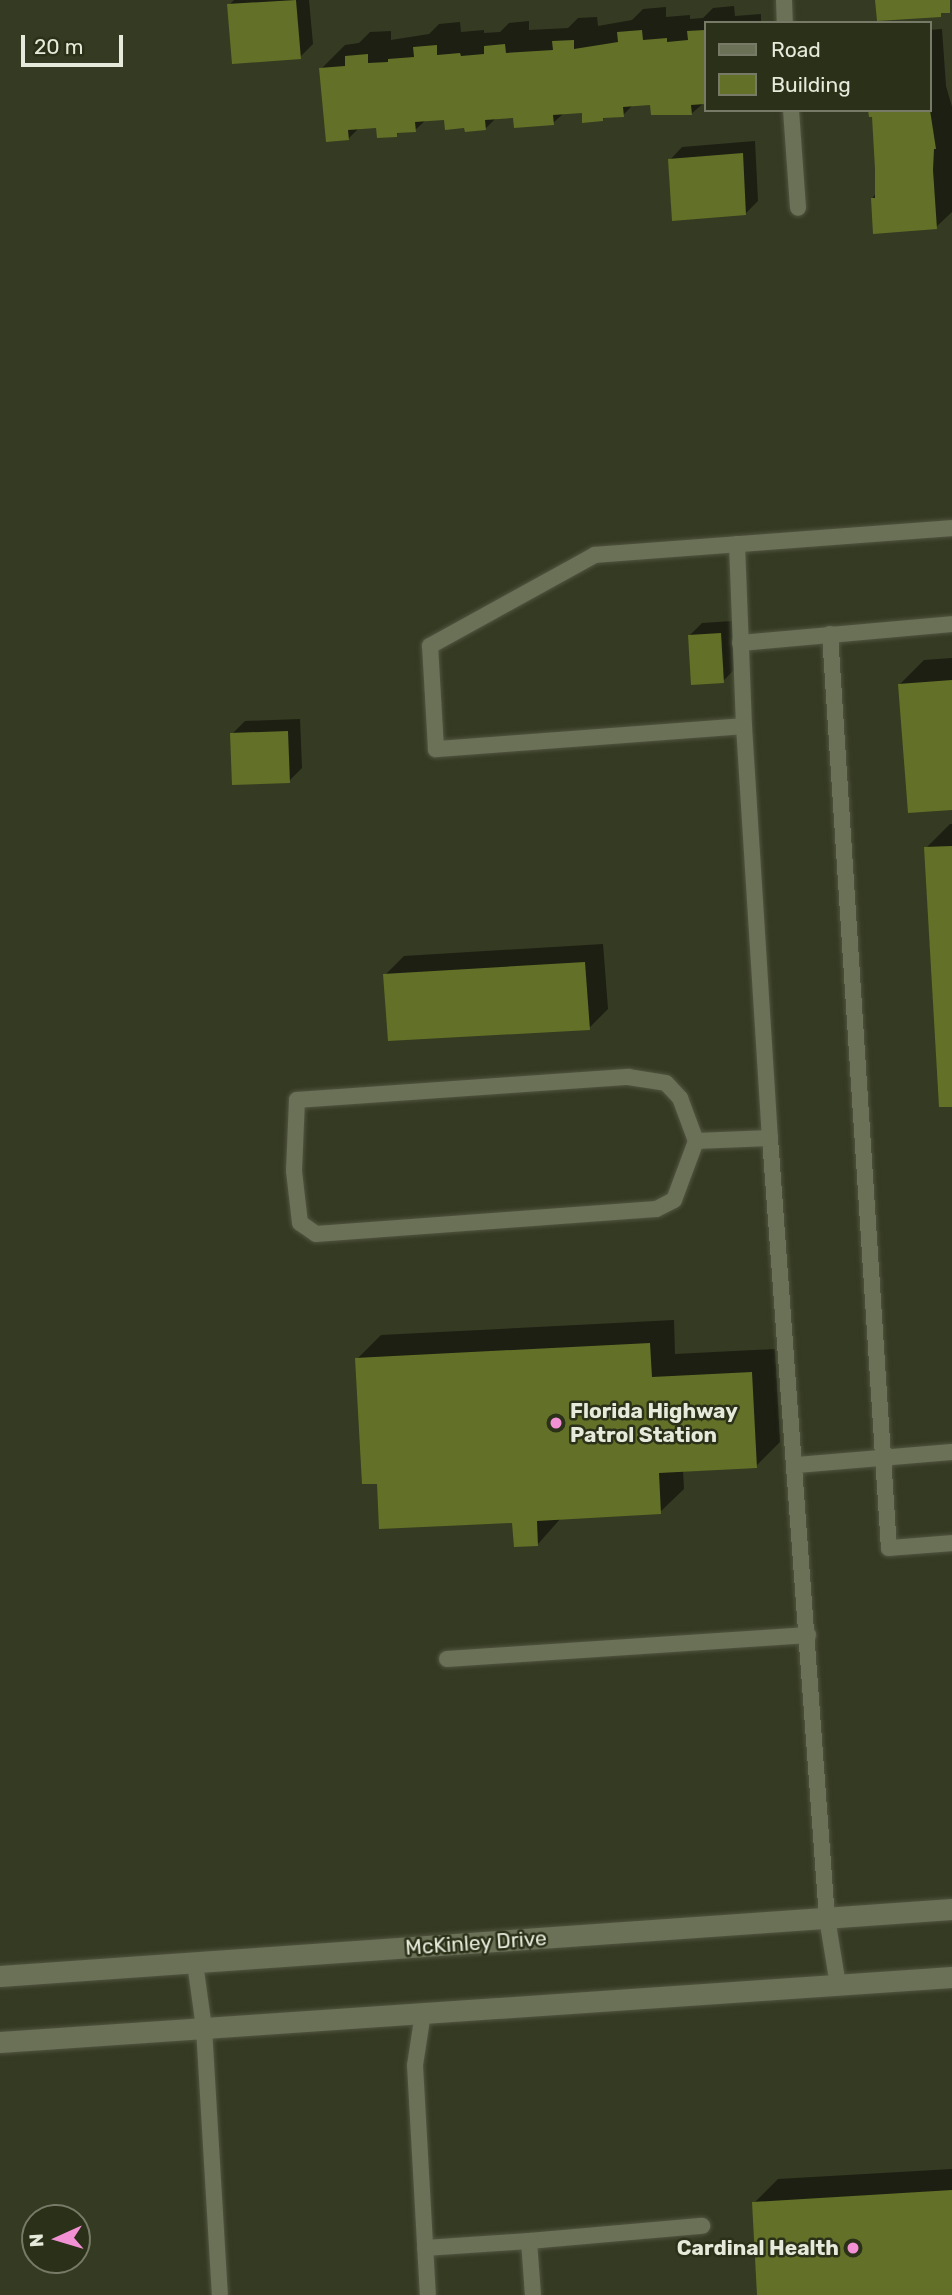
<!DOCTYPE html>
<html>
<head>
<meta charset="utf-8">
<style>
  body { margin:0 }
  #map { position:relative; width:952px; height:2295px; overflow:hidden; background:#353a22; font-family:Rubik,sans-serif }
  div>[style] { position:absolute }
  [style*='--x'] { left:calc(var(--x)*1px); top:calc(var(--y)*1px); width:calc(var(--w)*1px); rotate:calc(var(--a)*1deg) }
  .shadow>* { inset:0; background:#0007 }
  .building>* { inset:0; background:#637027 }
  .roads { filter:drop-shadow(0 0 2px #515540) drop-shadow(0 0 2px #515540) }
  .lane>* { height:16px; margin:-8px; padding:0 8px; transform-origin:8px; border-radius:8px; background:#6a7157 }
  .secondary>* { height:21px; margin:-10.5px; padding:0 10.5px; transform-origin:10.5px; border-radius:10.5px; background:#6a7157 }
  .dots>* { width:19px; height:19px; translate:-50% -50%; box-sizing:border-box; border:4px solid #2b3018; border-radius:50% }
  span { translate:-50% -50%; white-space:nowrap; text-align:center; line-height:1.15; -webkit-text-stroke:5px #2b3018; paint-order:stroke }
  .poi-label { font-size:21px; color:#e6eadb; font-weight:700 }
  .left { translate:0 -50%; text-align:left }
  .right { translate:-100% -50%; text-align:right }
  .street-label { font-size:21px; color:#e6eadb }
  .legend { position:absolute; left:704px; top:21px; width:228px; height:91px; box-sizing:border-box; background:#2b3018; border:2px solid #767a66; margin:0; padding:9px 12px; list-style:none; font-size:21px; color:#e6eadb }
  .legend li { display:flex; align-items:center; gap:14px; height:35px }
  .legend b { width:35px; border:2px solid #767a66 }
  .north { position:absolute; left:21px; top:2204px; width:70px; height:70px; box-sizing:border-box; background:#2b3018; border:2px solid #767a66; border-radius:50%; rotate:266deg; font-size:19px; font-weight:700; line-height:28px; text-align:center; color:#e6eadb }
  .north::after { content:''; display:block; margin:auto; width:24px; height:32px; background:#f391d5; clip-path:polygon(50% 0,100% 100%,50% 72%,0 100%) }
  .scale { position:absolute; left:21px; top:35px; width:102px; height:32px; box-sizing:border-box; border:4px solid #e6eadb; border-top:0; padding-left:9px; font-size:21px; line-height:24px; white-space:nowrap; color:#e6eadb; -webkit-text-stroke:5px #2b3018; paint-order:stroke }
</style>
</head>
<body>
<div id="map">
  <div class="shadow">
    <div style="clip-path:polygon(234px 0,309px 0,313px 44px,300px 57px,229px 5px)"></div>
    <div style="clip-path:polygon(734px 6px,735px 16px,761px 14px,761px 23px,705px 23px,705px 102px,691px 114px,652px 103px,634px 104px,623px 115px,606px 116px,602px 120px,583px 111px,564px 113px,553px 123px,514px 116px,496px 118px,485px 129px,465px 126px,446px 118px,426px 120px,415px 130px,400px 131px,396px 135px,378px 126px,359px 128px,348px 139px,321px 69px,345px 45px,359px 43px,370px 32px,391px 31px,391px 40px,429px 34px,439px 24px,460px 22px,461px 32px,484px 30px,484px 33px,500px 32px,509px 23px,529px 21px,529px 30px,568px 28px,578px 18px,597px 17px,598px 26px,632px 20px,643px 9px,666px 7px,666px 17px,690px 15px,690px 19px,703px 18px,713px 8px)"></div>
    <div style="clip-path:polygon(942px 29px,946px 86px,952px 107px,952px 212px,936px 227px,872px 199px,929px 110px,929px 30px)"></div>
    <div style="clip-path:polygon(755px 141px,758px 201px,745px 214px,670px 160px,682px 147px)"></div>
    <div style="clip-path:polygon(733px 621px,736px 668px,723px 681px,689px 636px,702px 623px)"></div>
    <div style="clip-path:polygon(952px 658px,952px 808px,900px 684px,924px 660px)"></div>
    <div style="clip-path:polygon(300px 719px,302px 768px,289px 781px,232px 734px,245px 721px)"></div>
    <div style="clip-path:polygon(950px 824px,952px 824px,952px 1105px,926px 848px)"></div>
    <div style="clip-path:polygon(603px 944px,608px 1009px,589px 1028px,385px 975px,404px 956px)"></div>
    <div style="clip-path:polygon(674px 1320px,675px 1354px,775px 1349px,780px 1442px,756px 1466px,683px 1470px,684px 1489px,660px 1512px,561px 1518px,538px 1544px,514px 1521px,378px 1482px,357px 1359px,381px 1335px)"></div>
    <div style="clip-path:polygon(952px 2169px,952px 2295px,759px 2295px,754px 2203px,778px 2179px)"></div>
  </div>
  <div class="building">
    <div style="clip-path:polygon(296px 0,301px 59px,232px 64px,227px 4px)"></div>
    <div style="clip-path:polygon(875px 0,950px 0,950px 13px,941px 13px,941px 17px,877px 21px)"></div>
    <div style="clip-path:polygon(642px 30px,643px 40px,667px 38px,667px 42px,688px 40px,687px 31px,705px 30px,705px 104px,691px 105px,692px 115px,651px 115px,650px 105px,623px 107px,624px 117px,603px 118px,603px 121px,582px 123px,582px 113px,553px 115px,554px 125px,514px 128px,513px 118px,485px 120px,486px 130px,465px 132px,464px 128px,445px 130px,444px 120px,415px 122px,416px 132px,397px 133px,397px 137px,377px 138px,376px 128px,348px 130px,349px 140px,326px 142px,319px 68px,345px 66px,345px 56px,368px 54px,368px 63px,388px 62px,388px 59px,414px 57px,413px 47px,437px 45px,437px 55px,460px 53px,461px 56px,484px 54px,484px 46px,505px 44px,506px 53px,553px 50px,552px 41px,574px 40px,574px 49px,618px 42px,617px 32px)"></div>
    <div style="clip-path:polygon(868px 110px,930px 110px,936px 149px,934px 149px,933px 170px,937px 229px,873px 234px,871px 198px,875px 198px,875px 169px,872px 117px,869px 117px)"></div>
    <div style="clip-path:polygon(743px 153px,746px 215px,672px 221px,668px 159px)"></div>
    <div style="clip-path:polygon(721px 633px,724px 683px,691px 685px,688px 635px)"></div>
    <div style="clip-path:polygon(952px 680px,952px 810px,908px 813px,898px 684px)"></div>
    <div style="clip-path:polygon(288px 731px,290px 783px,232px 785px,230px 733px)"></div>
    <div style="clip-path:polygon(952px 846px,952px 1107px,939px 1107px,924px 847px)"></div>
    <div style="clip-path:polygon(585px 962px,590px 1030px,388px 1041px,383px 974px)"></div>
    <div style="clip-path:polygon(650px 1343px,652px 1377px,752px 1372px,757px 1468px,659px 1473px,661px 1514px,537px 1521px,538px 1546px,514px 1547px,512px 1523px,379px 1529px,377px 1484px,362px 1484px,355px 1358px)"></div>
    <div style="clip-path:polygon(952px 2190px,952px 2295px,757px 2295px,752px 2202px)"></div>
  </div>
  <div class="roads">
    <div class="lane">
      <div style="--x:784;--y:0;--w:23;--a:88"></div>
      <div style="--x:791;--y:110;--w:98;--a:85.9"></div>
      <div style="--x:737;--y:544;--w:182;--a:87.8"></div>
      <div style="--x:744;--y:726;--w:413;--a:86.4"></div>
      <div style="--x:770;--y:1138;--w:782;--a:85.82"></div>
      <div style="--x:827;--y:1918;--w:68;--a:80.7"></div>
      <div style="--x:830;--y:634;--w:916;--a:86.31"></div>
      <div style="--x:889;--y:1548;--w:63;--a:-4.5"></div>
      <div style="--x:740;--y:643;--w:213;--a:-5.1"></div>
      <div style="--x:744;--y:726;--w:309;--a:175.7"></div>
      <div style="--x:436;--y:749;--w:103;--a:-93.3"></div>
      <div style="--x:430;--y:646;--w:188;--a:-28.9"></div>
      <div style="--x:595;--y:555;--w:358;--a:-4.3"></div>
      <div style="--x:628;--y:1077;--w:38;--a:9"></div>
      <div style="--x:666;--y:1083;--w:21;--a:47"></div>
      <div style="--x:680;--y:1098;--w:46;--a:69.6"></div>
      <div style="--x:696;--y:1141;--w:63;--a:110.4"></div>
      <div style="--x:674;--y:1200;--w:20;--a:153"></div>
      <div style="--x:656;--y:1209;--w:341;--a:175.8"></div>
      <div style="--x:316;--y:1234;--w:19;--a:-145"></div>
      <div style="--x:300;--y:1223;--w:52;--a:-96.6"></div>
      <div style="--x:294;--y:1171;--w:71;--a:-87.6"></div>
      <div style="--x:297;--y:1100;--w:332;--a:-4"></div>
      <div style="--x:696;--y:1141;--w:74;--a:-2.3"></div>
      <div style="--x:796;--y:1465;--w:157;--a:-4.8"></div>
      <div style="--x:447;--y:1659;--w:362;--a:-3.8"></div>
      <div style="--x:195;--y:1963;--w:66;--a:82.1"></div>
      <div style="--x:204;--y:2028;--w:267;--a:86.6"></div>
      <div style="--x:423;--y:2013;--w:53;--a:98.7"></div>
      <div style="--x:415;--y:2065;--w:230;--a:86.8"></div>
      <div style="--x:529;--y:2241;--w:174;--a:-5"></div>
      <div style="--x:425;--y:2248;--w:104;--a:-3.9"></div>
      <div style="--x:529;--y:2241;--w:54;--a:85.8"></div>
    </div>
    <div class="secondary">
      <div style="--x:0;--y:1976;--w:954;--a:-4.03"></div>
      <div style="--x:0;--y:2042;--w:954;--a:-3.91"></div>
    </div>
  </div>
  <div class="dots">
    <div style="left:556px;top:1423px;background:#f391d5"></div>
    <div style="left:853px;top:2248px;background:#f391d5"></div>
  </div>
  <div class="poi-label">
    <span class="left" style="left:570px;top:1423px">Florida Highway<br>Patrol Station</span>
    <span class="right" style="left:839px;top:2248px">Cardinal Health</span>
  </div>
  <div class="street-label">
    <span style="left:476px;top:1943px;rotate:-4deg">McKinley Drive</span>
  </div>
  <ul class="legend">
  <li><b style="height:9px;background:#6a7157"></b>Road</li>
  <li><b style="height:19px;background:#637027"></b>Building</li>
  </ul>
  <div class="north">N</div>
  <div class="scale">20 m</div>
</div>
</body>
</html>
